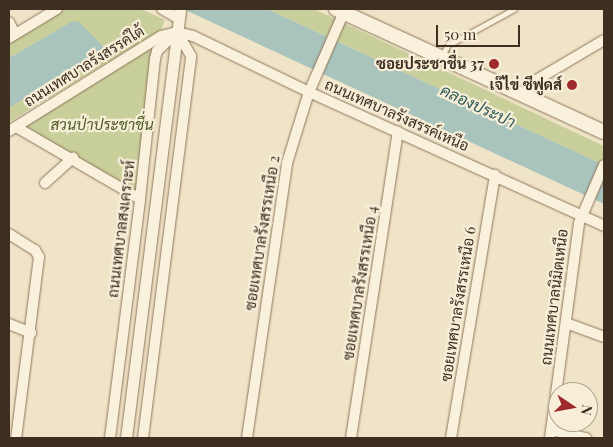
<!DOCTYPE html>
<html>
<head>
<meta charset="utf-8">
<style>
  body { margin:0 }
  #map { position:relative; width:613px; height:447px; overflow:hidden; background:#f0e4c8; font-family:"Playfair Display",Sarabun,serif }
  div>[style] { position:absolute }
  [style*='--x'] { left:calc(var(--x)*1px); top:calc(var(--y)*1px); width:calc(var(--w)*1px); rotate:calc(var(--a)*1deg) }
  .green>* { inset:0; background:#c9cf9b }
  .water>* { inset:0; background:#a9c4bc }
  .roads { filter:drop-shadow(0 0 1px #8d765c) drop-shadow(0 0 1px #8d765c) }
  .service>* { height:5px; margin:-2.5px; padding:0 2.5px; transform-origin:2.5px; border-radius:2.5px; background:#faf1dc }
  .minor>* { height:10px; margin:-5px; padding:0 5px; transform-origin:5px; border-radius:5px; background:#faf1dc }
  .tertiary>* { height:11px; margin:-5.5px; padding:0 5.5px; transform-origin:5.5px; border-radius:5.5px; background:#faf1dc }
  .secondary>* { height:14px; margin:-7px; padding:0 7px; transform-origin:7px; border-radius:7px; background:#faf1dc }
  .dots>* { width:14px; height:14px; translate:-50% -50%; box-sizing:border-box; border:2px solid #f7eed8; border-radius:50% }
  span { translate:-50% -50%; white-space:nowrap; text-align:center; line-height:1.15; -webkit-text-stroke:4.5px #f7eed8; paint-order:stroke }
  .poi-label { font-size:15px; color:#3d2e20; font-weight:700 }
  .right { translate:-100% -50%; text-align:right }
  .street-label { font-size:15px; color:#3d2e20 }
  .park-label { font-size:15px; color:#4d5a26; font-style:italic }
  .water-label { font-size:16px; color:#2f5d5a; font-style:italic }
  .frame { position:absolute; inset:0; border:10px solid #3d2e20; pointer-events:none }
  .north { position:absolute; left:548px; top:382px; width:50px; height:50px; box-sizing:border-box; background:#f7eed8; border:1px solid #ada18e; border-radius:50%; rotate:102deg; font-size:14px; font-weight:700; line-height:20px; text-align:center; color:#3d2e20 }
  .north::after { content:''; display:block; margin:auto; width:18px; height:22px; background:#9e2a2b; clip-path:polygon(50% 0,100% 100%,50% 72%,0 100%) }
  .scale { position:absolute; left:436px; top:25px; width:84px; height:22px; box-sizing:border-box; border:2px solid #3d2e20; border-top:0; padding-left:6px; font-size:15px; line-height:18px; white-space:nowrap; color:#3d2e20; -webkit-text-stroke:4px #f7eed8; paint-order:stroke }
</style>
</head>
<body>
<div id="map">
  <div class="green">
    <div style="clip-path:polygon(63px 9px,141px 9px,165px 20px,161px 30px,9px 122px,9px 108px,105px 48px,74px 21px,9px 58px,9px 41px)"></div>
    <div style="clip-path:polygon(267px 9px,314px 9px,604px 146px,604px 165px)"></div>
    <div style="clip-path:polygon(152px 47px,136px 190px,22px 127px)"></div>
  </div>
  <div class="water">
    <div style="clip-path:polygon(183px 9px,267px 9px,604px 165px,604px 204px)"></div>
    <div style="clip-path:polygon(73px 21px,79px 22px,105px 48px,9px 108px,9px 58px)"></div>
  </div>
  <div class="roads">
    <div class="service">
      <div style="--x:442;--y:55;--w:12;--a:-59"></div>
      <div style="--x:448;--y:45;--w:75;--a:-28.6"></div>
    </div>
    <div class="minor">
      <div style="--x:162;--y:9;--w:20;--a:30"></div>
      <div style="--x:9;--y:22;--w:13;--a:63"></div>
      <div style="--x:9;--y:38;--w:56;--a:-31.1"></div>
      <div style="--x:525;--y:97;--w:17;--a:-62"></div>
      <div style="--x:533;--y:82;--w:82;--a:-30.6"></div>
      <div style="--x:16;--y:127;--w:143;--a:30.1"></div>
      <div style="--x:9;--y:131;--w:179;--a:-32"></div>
      <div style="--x:161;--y:36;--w:16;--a:-14"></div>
      <div style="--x:177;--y:32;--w:16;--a:14"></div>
      <div style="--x:193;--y:36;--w:129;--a:25.8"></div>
      <div style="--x:309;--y:92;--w:324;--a:24.4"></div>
      <div style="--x:45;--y:183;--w:38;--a:-42"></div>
      <div style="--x:9;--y:234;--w:31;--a:32"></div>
      <div style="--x:35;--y:250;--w:8;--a:60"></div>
      <div style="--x:39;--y:257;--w:182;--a:97.2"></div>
      <div style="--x:566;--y:323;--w:40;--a:20.2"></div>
      <div style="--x:9;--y:324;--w:24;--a:22"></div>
      <div style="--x:551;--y:430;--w:36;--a:13"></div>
      <div style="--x:110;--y:438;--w:241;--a:-82.8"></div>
      <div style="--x:140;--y:199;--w:141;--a:-83.9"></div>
      <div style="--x:155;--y:59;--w:8;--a:-76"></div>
      <div style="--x:157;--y:51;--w:25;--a:-43"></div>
      <div style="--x:143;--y:438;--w:385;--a:-82.8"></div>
      <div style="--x:191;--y:56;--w:28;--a:-120"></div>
      <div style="--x:247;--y:438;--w:278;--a:-81.7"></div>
      <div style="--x:287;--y:163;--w:74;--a:-72.8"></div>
      <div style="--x:309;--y:92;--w:87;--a:-66.4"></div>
      <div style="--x:344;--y:12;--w:6;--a:-31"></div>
      <div style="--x:351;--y:438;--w:310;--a:-81.3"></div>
      <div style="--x:451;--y:438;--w:267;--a:-80.5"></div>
      <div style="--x:550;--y:438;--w:217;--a:-82.3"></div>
      <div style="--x:579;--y:223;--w:63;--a:-66.7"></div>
    </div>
    <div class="tertiary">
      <div style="--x:126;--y:438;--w:432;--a:-82.8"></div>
    </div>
    <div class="secondary">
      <div style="--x:336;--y:9;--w:295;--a:24.7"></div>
    </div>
  </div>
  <div class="dots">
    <div style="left:494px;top:64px;background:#9e2a2b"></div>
    <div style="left:572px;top:85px;background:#9e2a2b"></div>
  </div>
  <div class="poi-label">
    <span class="right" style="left:484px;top:64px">ซอยประชาชื่น 37</span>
    <span class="right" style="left:562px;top:85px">เจ๊ไข่ ซีฟูดส์</span>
  </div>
  <div class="street-label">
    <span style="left:84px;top:66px;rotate:-32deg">ถนนเทศบาลรังสรรค์ใต้</span>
    <span style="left:397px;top:115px;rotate:24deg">ถนนเทศบาลรังสรรค์เหนือ</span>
    <span style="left:121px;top:229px;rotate:-83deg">ถนนเทศบาลสงเคราะห์</span>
    <span style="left:262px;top:233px;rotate:-81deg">ซอยเทศบาลรังสรรเหนือ 2</span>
    <span style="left:360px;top:283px;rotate:-81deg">ซอยเทศบาลรังสรรเหนือ 4</span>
    <span style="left:554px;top:297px;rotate:-83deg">ถนนเทศบาลนิมิตเหนือ</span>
    <span style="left:458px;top:304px;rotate:-81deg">ซอยเทศบาลรังสรรเหนือ 6</span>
  </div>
  <div class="park-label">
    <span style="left:102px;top:125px">สวนป่าประชาชื่น</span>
  </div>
  <div class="water-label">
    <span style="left:478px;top:106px;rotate:25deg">คลองประปา</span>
  </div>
  <div class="frame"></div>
  <div class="north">N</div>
  <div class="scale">50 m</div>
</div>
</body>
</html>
